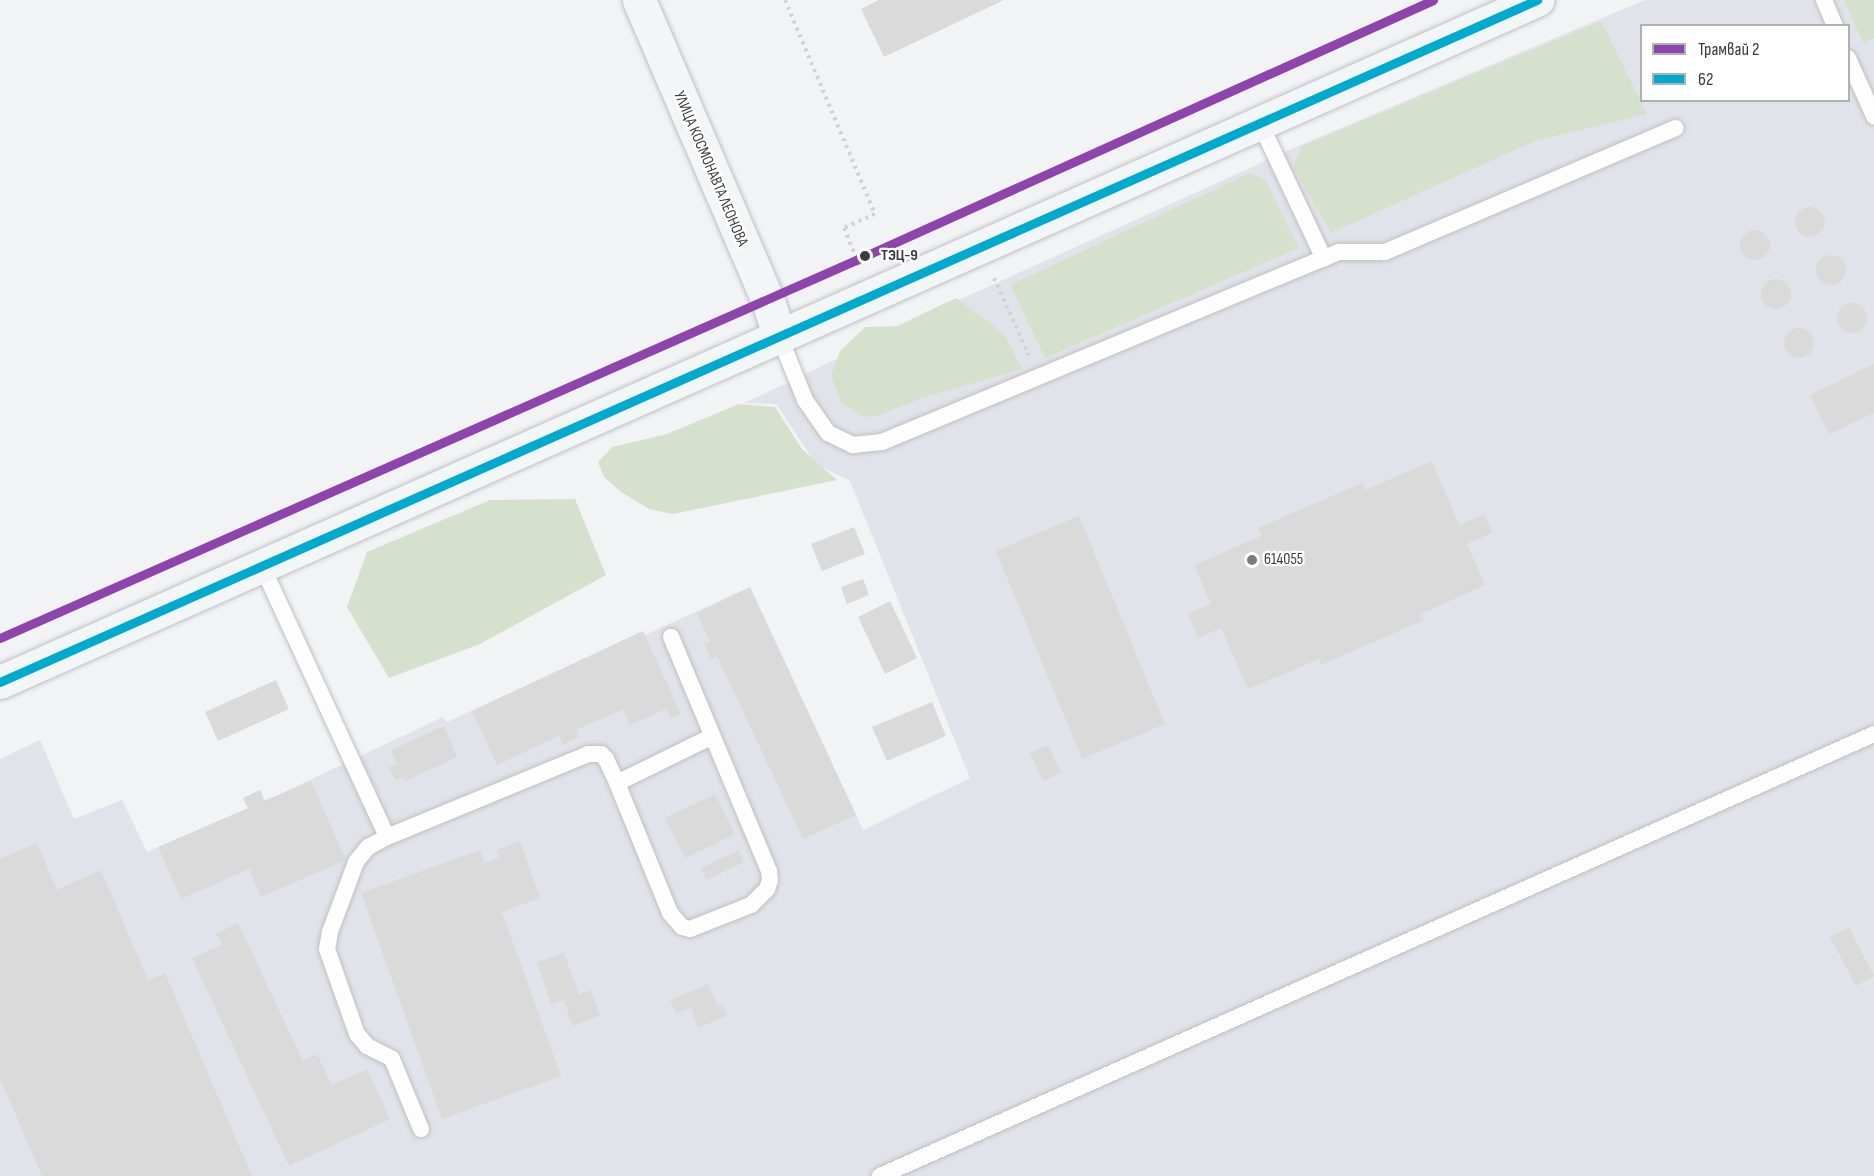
<!DOCTYPE html>
<html>
<head>
<meta charset="utf-8">
<style>
  body { margin:0 }
  #map { position:relative; width:1874px; height:1176px; overflow:hidden; background:#f2f3f5; font-family:"Sofia Sans Condensed",sans-serif }
  div>[style] { position:absolute }
  [style*='--x'] { left:calc(var(--x)*1px); top:calc(var(--y)*1px); width:calc(var(--w)*1px); rotate:calc(var(--a)*1deg) }
  .built>* { inset:0; background:#e1e3ea }
  .green>* { inset:0; background:#d6e1cd }
  .building>* { inset:0; background:#dadada }
  .round { border-radius:50% }
  .path>* { height:4px; margin-top:-2px; transform-origin:0; background:repeating-linear-gradient(90deg,#d2d2d3 0 3px,transparent 0 7.5px) }
  .roads { filter:drop-shadow(0 0 2px #c0c0c2) drop-shadow(0 0 2px #c0c0c2) }
  .lane>* { height:16px; margin:-8px; padding:0 8px; transform-origin:8px; border-radius:8px; background:#fdfdfe }
  .secondary>* { height:33px; margin:-16.5px; padding:0 16.5px; transform-origin:16.5px; border-radius:16.5px; background:#f3f6f6 }
  .bus-1>* { height:9px; margin:-4.5px; padding:0 4.5px; transform-origin:4.5px; border-radius:4.5px; background:#00a9ce }
  .tram-1>* { height:9px; margin:-4.5px; padding:0 4.5px; transform-origin:4.5px; border-radius:4.5px; background:#8e44ad }
  .dots>* { width:16px; height:16px; translate:-50% -50%; box-sizing:border-box; border:3px solid #fff; border-radius:50% }
  span { translate:-50% -50%; white-space:nowrap; text-align:center; line-height:1.15; -webkit-text-stroke:4.5px #fff; paint-order:stroke }
  .street-label { font-size:16px; color:#3b3b3d }
  .stop-label { font-size:16px; color:#3b3b3d; font-weight:700 }
  .left { translate:0 -50%; text-align:left }
  .poi-label { font-size:16px; color:#3b3b3d }
  .legend { position:absolute; left:1640px; top:24px; width:210px; height:78px; box-sizing:border-box; background:#fff; border:2px solid #b1b1b1; margin:0; padding:8px 10px; list-style:none; font-size:18px; color:#3b3b3d }
  .legend li { display:flex; align-items:center; gap:12px; height:30px }
  .legend b { width:30px; border:2px solid #b1b1b1 }
</style>
</head>
<body>
<div id="map">
  <div class="built">
    <div style="clip-path:polygon(evenodd,1645px 0,1874px 0,1874px 1176px,0 1176px,0 759px,40px 740px,74px 819px,122px 800px,147px 852px,248px 809px,243px 798px,260px 790px,265px 801px,443px 717px,447px 722px,643px 631px,645px 635px,750px 587px,863px 830px,970px 778px,850px 481px,816px 464px,776px 404px,745px 403px,961px 299px,1296px 147px,1645px 0,1642px 26px,1848px 26px,1848px 100px,1642px 100px,1642px 26px)"></div>
  </div>
  <div class="green">
    <div style="clip-path:polygon(1844px 0,1874px 0,1874px 38px,1863px 43px)"></div>
    <div style="clip-path:polygon(1601px 21px,1647px 114px,1535px 141px,1331px 233px,1293px 167px,1302px 146px)"></div>
    <div style="clip-path:polygon(1250px 173px,1265px 179px,1299px 248px,1045px 358px,1010px 285px)"></div>
    <div style="clip-path:polygon(956px 298px,1005px 335px,1022px 369px,922px 398px,877px 416px,863px 417px,841px 402px,831px 376px,840px 351px,865px 327px,897px 326px)"></div>
    <div style="clip-path:polygon(739px 404px,775px 407px,802px 449px,837px 480px,673px 514px,649px 509px,621px 492px,604px 477px,598px 462px,612px 447px,667px 434px)"></div>
    <div style="clip-path:polygon(575px 499px,606px 575px,480px 644px,389px 678px,347px 607px,367px 552px,490px 500px)"></div>
  </div>
  <div class="building">
    <div style="clip-path:polygon(879px 0,1004px 0,884px 57px,861px 9px)"></div>
    <div class="round" style="left:1795px;top:207px;width:30px;height:30px"></div>
    <div class="round" style="left:1740px;top:230px;width:30px;height:30px"></div>
    <div class="round" style="left:1816px;top:255px;width:30px;height:30px"></div>
    <div class="round" style="left:1761px;top:279px;width:30px;height:30px"></div>
    <div class="round" style="left:1837px;top:303px;width:30px;height:30px"></div>
    <div class="round" style="left:1784px;top:328px;width:30px;height:30px"></div>
    <div style="clip-path:polygon(1874px 364px,1874px 413px,1829px 434px,1810px 395px)"></div>
    <div style="clip-path:polygon(1432px 461px,1459px 525px,1485px 514px,1492px 533px,1467px 544px,1485px 585px,1421px 614px,1424px 620px,1321px 665px,1319px 659px,1248px 689px,1221px 628px,1198px 638px,1188px 614px,1211px 604px,1194px 565px,1261px 536px,1258px 528px,1362px 483px,1365px 490px)"></div>
    <div style="clip-path:polygon(1079px 516px,1165px 724px,1082px 759px,996px 551px)"></div>
    <div style="clip-path:polygon(854px 527px,865px 554px,822px 571px,811px 544px)"></div>
    <div style="clip-path:polygon(863px 579px,869px 595px,847px 604px,841px 587px)"></div>
    <div style="clip-path:polygon(750px 587px,856px 815px,803px 839px,717px 656px,711px 659px,704px 644px,710px 642px,697px 613px)"></div>
    <div style="clip-path:polygon(890px 601px,917px 658px,885px 674px,858px 617px)"></div>
    <div style="clip-path:polygon(643px 631px,681px 714px,671px 719px,666px 709px,630px 725px,623px 709px,576px 730px,579px 737px,563px 745px,559px 736px,497px 765px,472px 711px)"></div>
    <div style="clip-path:polygon(276px 680px,289px 709px,218px 741px,205px 712px)"></div>
    <div style="clip-path:polygon(932px 702px,946px 736px,887px 761px,872px 727px)"></div>
    <div style="clip-path:polygon(444px 726px,457px 757px,405px 781px,403px 777px,395px 780px,389px 767px,397px 764px,391px 750px)"></div>
    <div style="clip-path:polygon(1048px 745px,1061px 773px,1043px 781px,1030px 753px)"></div>
    <div style="clip-path:polygon(311px 781px,346px 860px,261px 897px,249px 869px,181px 899px,158px 847px,248px 808px,243px 798px,260px 790px,264px 801px)"></div>
    <div style="clip-path:polygon(715px 794px,735px 834px,685px 858px,665px 818px)"></div>
    <div style="clip-path:polygon(520px 841px,540px 898px,502px 912px,561px 1076px,442px 1119px,361px 893px,480px 850px,484px 863px,499px 858px,497px 850px)"></div>
    <div style="clip-path:polygon(37px 843px,57px 890px,101px 870px,148px 980px,165px 973px,252px 1176px,42px 1176px,0 1078px,0 859px)"></div>
    <div style="clip-path:polygon(739px 850px,744px 862px,706px 880px,701px 868px)"></div>
    <div style="clip-path:polygon(238px 923px,303px 1061px,317px 1054px,332px 1085px,367px 1069px,390px 1119px,289px 1166px,192px 958px,222px 945px,216px 934px)"></div>
    <div style="clip-path:polygon(1849px 928px,1874px 976px,1856px 986px,1830px 937px)"></div>
    <div style="clip-path:polygon(564px 953px,579px 995px,591px 990px,600px 1016px,572px 1026px,564px 1000px,551px 1004px,537px 962px)"></div>
    <div style="clip-path:polygon(708px 984px,718px 1007px,723px 1005px,727px 1016px,698px 1028px,691px 1008px,676px 1014px,670px 1000px)"></div>
  </div>
  <div class="path">
    <div style="--x:785;--y:0;--w:232;--a:67.2"></div>
    <div style="--x:875;--y:214;--w:34;--a:156"></div>
    <div style="--x:844;--y:228;--w:42;--a:67.7"></div>
    <div style="--x:994;--y:278;--w:85;--a:65.8"></div>
  </div>
  <div class="roads">
    <div class="lane">
      <div style="--x:1824;--y:0;--w:28;--a:67"></div>
      <div style="--x:1848;--y:58;--w:64;--a:65.9"></div>
      <div style="--x:1260;--y:123;--w:150;--a:64.8"></div>
      <div style="--x:780;--y:338;--w:67;--a:68"></div>
      <div style="--x:805;--y:400;--w:40;--a:55.1"></div>
      <div style="--x:828;--y:433;--w:28;--a:26"></div>
      <div style="--x:853;--y:445;--w:29;--a:-6"></div>
      <div style="--x:882;--y:442;--w:495;--a:-22.6"></div>
      <div style="--x:1339;--y:252;--w:46;--a:0"></div>
      <div style="--x:1385;--y:252;--w:316;--a:-23.1"></div>
      <div style="--x:262;--y:566;--w:298;--a:65.2"></div>
      <div style="--x:387;--y:837;--w:217;--a:-22.4"></div>
      <div style="--x:588;--y:754;--w:13;--a:0"></div>
      <div style="--x:601;--y:754;--w:7;--a:45"></div>
      <div style="--x:606;--y:759;--w:26;--a:65"></div>
      <div style="--x:617;--y:783;--w:140;--a:67.8"></div>
      <div style="--x:670;--y:913;--w:18;--a:49"></div>
      <div style="--x:682;--y:927;--w:8;--a:14"></div>
      <div style="--x:690;--y:929;--w:66;--a:-21.5"></div>
      <div style="--x:751;--y:905;--w:23;--a:-45"></div>
      <div style="--x:767;--y:889;--w:9;--a:-72"></div>
      <div style="--x:770;--y:880;--w:9;--a:-96"></div>
      <div style="--x:769;--y:871;--w:254;--a:-112.7"></div>
      <div style="--x:617;--y:783;--w:105;--a:-26.1"></div>
      <div style="--x:387;--y:837;--w:21;--a:152"></div>
      <div style="--x:368;--y:847;--w:19;--a:129"></div>
      <div style="--x:356;--y:862;--w:75;--a:110.4"></div>
      <div style="--x:330;--y:932;--w:17;--a:100"></div>
      <div style="--x:327;--y:949;--w:90;--a:70.6"></div>
      <div style="--x:357;--y:1034;--w:16;--a:50"></div>
      <div style="--x:367;--y:1046;--w:28;--a:27"></div>
      <div style="--x:392;--y:1059;--w:76;--a:67.5"></div>
      <div style="--x:880;--y:1176;--w:1088;--a:-23.97"></div>
    </div>
    <div class="secondary">
      <div style="--x:639;--y:0;--w:324;--a:66.8"></div>
      <div style="--x:767;--y:298;--w:42;--a:72"></div>
      <div style="--x:0;--y:682;--w:1682;--a:-23.93"></div>
    </div>
  </div>
  <div class="bus-1">
    <div style="--x:0;--y:682;--w:1682;--a:-23.93"></div>
  </div>
  <div class="tram-1">
    <div style="--x:0;--y:638;--w:946;--a:-23.83"></div>
    <div style="--x:865;--y:256;--w:623;--a:-24.26"></div>
  </div>
  <div class="dots">
    <div style="left:865px;top:256px;background:#3b3b3d"></div>
    <div style="left:1252px;top:560px;background:#7b7b7d"></div>
  </div>
  <div class="street-label">
    <span style="left:710px;top:169px;rotate:67deg">УЛИЦА КОСМОНАВТА ЛЕОНОВА</span>
  </div>
  <div class="stop-label">
    <span class="left" style="left:881px;top:256px">ТЭЦ-9</span>
  </div>
  <div class="poi-label">
    <span class="left" style="left:1264px;top:560px">614055</span>
  </div>
  <ul class="legend">
  <li><b style="height:8px;background:#8e44ad"></b>Трамвай 2</li>
  <li><b style="height:8px;background:#00a9ce"></b>62</li>
  </ul>
</div>
</body>
</html>
